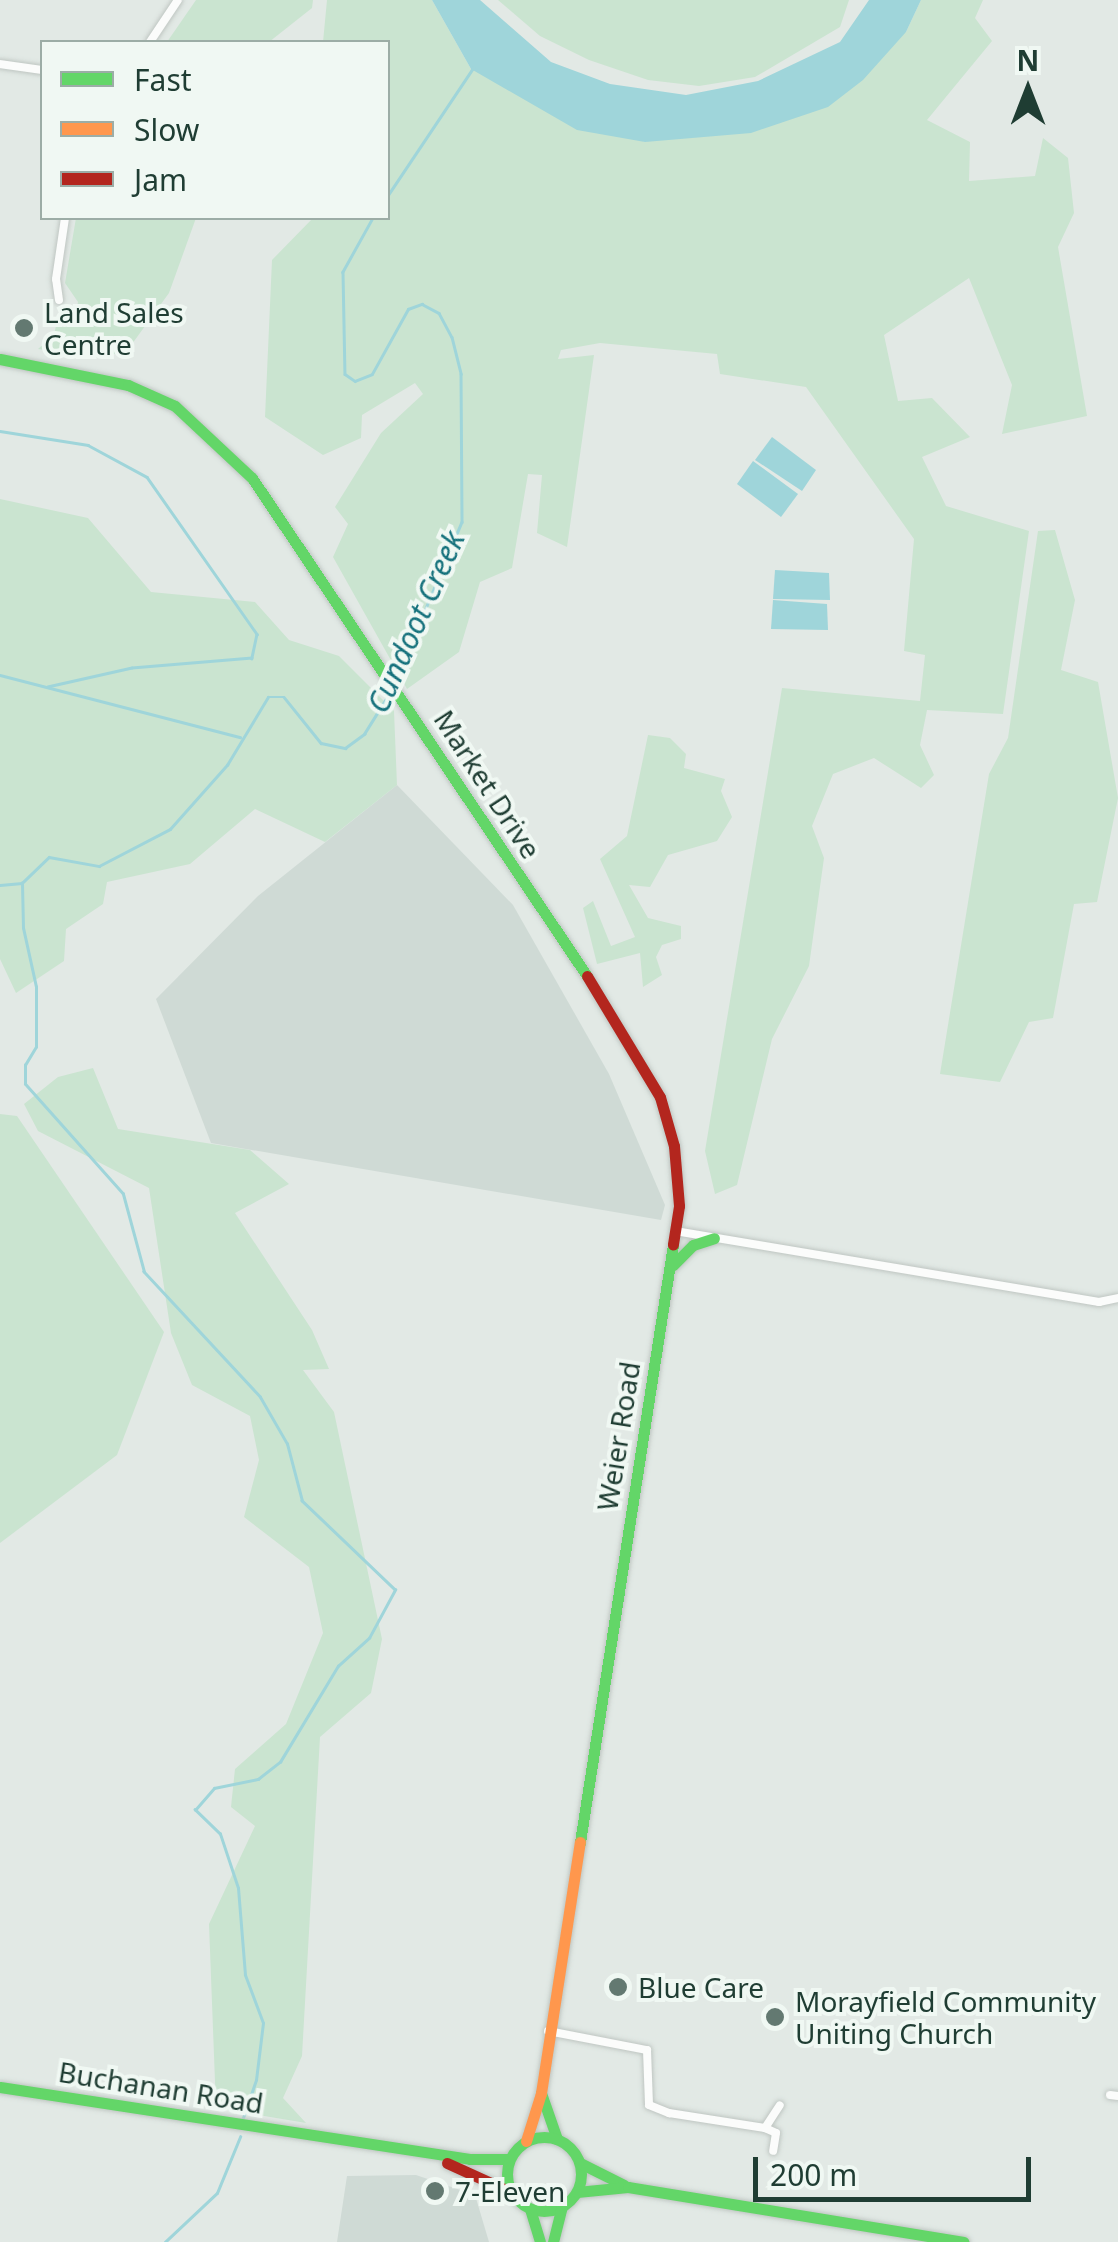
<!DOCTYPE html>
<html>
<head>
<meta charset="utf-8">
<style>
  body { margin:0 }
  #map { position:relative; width:1118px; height:2242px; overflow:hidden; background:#e2e9e5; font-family:"Noto Sans",sans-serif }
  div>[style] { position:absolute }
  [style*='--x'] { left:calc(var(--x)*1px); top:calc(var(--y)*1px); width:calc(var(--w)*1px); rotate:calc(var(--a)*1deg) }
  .built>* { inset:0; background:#cfdad5 }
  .green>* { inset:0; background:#cae4d0 }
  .water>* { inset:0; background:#9fd5da }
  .stream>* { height:2.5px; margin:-1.25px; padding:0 1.25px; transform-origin:1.25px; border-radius:1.25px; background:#9fd5da }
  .roads { filter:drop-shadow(0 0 2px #bfc6c2) drop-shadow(0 0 2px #bfc6c2) }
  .street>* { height:8px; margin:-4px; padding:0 4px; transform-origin:4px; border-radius:4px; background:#fbfcfb }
  .fast>* { height:11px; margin:-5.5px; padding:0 5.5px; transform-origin:5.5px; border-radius:5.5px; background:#63d668 }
  .fast>.ring { margin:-5.5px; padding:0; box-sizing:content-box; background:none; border:11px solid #63d668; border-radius:50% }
  .slow>* { height:11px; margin:-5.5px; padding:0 5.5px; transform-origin:5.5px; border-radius:5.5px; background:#ff974d }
  .jam>* { height:11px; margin:-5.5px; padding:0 5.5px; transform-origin:5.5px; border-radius:5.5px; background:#b3261e }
  .dots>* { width:28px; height:28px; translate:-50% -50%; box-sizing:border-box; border:5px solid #f0f8f3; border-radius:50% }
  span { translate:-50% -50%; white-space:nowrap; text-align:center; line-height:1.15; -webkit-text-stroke:8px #f0f8f3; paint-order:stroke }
  .poi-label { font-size:28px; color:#1f3d33 }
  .left { translate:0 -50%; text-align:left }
  .street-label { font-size:28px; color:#1f3d33 }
  .water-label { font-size:30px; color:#15717c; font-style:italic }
  .legend { position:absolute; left:40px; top:40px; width:350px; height:180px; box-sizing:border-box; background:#f0f8f3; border:2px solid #9cada6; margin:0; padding:12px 18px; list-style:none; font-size:30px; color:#1f3d33 }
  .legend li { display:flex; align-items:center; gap:20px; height:50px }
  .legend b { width:50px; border:2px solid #9cada6 }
  .north { position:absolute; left:978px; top:40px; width:100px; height:100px; -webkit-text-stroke:8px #f0f8f3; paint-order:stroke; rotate:0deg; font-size:28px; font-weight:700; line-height:40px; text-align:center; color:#1f3d33 }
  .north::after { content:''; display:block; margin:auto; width:35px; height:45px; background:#1f3d33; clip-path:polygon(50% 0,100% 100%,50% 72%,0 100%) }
  .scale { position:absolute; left:753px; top:2157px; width:278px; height:45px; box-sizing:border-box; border:5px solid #1f3d33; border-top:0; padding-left:12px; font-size:30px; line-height:35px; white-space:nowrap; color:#1f3d33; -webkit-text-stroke:8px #f0f8f3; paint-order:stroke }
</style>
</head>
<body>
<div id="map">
  <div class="built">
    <div style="clip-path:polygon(397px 785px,513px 905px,609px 1074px,665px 1205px,661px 1220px,211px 1143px,156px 999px,258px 896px)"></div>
    <div style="clip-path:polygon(416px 2175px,475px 2195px,489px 2242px,337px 2242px,347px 2176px)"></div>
  </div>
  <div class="green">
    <div style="clip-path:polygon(196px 0,313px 0,312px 8px,269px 42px,167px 42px)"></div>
    <div style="clip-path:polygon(327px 0,432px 0,471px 69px,645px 142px,906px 32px,921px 0,983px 0,975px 18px,992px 41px,927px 120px,970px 142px,969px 181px,1035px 176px,1043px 138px,1068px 158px,1074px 213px,1058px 247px,1087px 416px,1002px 434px,1012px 385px,969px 278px,884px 335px,898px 401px,932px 398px,970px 437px,922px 457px,946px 506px,1029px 531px,1003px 714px,927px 710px,920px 745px,934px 775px,921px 788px,874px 758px,833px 774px,812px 826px,824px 858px,809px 966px,772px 1039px,737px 1185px,715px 1194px,705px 1151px,782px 688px,920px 701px,925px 655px,904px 651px,914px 539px,806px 387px,720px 374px,717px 354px,600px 343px,561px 350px,558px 359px,594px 355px,567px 547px,537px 533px,542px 475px,528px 474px,512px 568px,480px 582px,459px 652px,407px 689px,333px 557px,348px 524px,335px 507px,381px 433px,423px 394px,415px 383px,362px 415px,361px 438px,323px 455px,265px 417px,272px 260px,313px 218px,388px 218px,388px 42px,323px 42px)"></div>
    <div style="clip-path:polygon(498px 0,849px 0,840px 27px,755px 77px,699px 86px,648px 80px,589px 60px,540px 36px)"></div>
    <div style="clip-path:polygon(76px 218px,196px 218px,169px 293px,132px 344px,105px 359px,38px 349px,54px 335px,57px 321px,76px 311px,78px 302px,65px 283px)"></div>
    <div style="clip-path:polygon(0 499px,88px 518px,151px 592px,255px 602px,289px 640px,339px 656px,394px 711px,397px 785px,325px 842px,255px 809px,190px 864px,107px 882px,103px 904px,66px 929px,64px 961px,16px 993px,0 959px)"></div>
    <div style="clip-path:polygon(1055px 530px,1075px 600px,1061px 670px,1098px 682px,1118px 798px,1097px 902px,1074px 904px,1053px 1018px,1029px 1022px,1000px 1082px,940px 1074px,989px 774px,1008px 738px,1038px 531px)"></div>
    <div style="clip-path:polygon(648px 735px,670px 738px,686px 754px,684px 768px,725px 779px,721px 791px,732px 817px,717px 841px,668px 855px,650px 887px,629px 885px,648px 918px,681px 926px,681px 939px,662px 945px,656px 957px,662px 975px,643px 987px,640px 953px,597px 964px,583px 908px,593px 901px,611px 946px,635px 937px,600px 859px,627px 836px)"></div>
    <div style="clip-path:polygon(93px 1068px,118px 1129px,250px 1150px,289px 1184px,235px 1213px,312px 1330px,329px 1369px,303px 1370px,334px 1412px,382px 1639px,371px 1693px,320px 1737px,302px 2056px,283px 2098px,306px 2123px,216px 2108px,209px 1924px,255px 1826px,231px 1807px,235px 1769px,286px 1724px,323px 1633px,309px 1567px,244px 1517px,259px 1460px,250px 1416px,192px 1385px,171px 1333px,149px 1188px,38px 1131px,24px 1104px,58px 1077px)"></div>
    <div style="clip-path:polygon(0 1114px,17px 1116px,164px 1332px,117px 1455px,0 1543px)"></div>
  </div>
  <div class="water">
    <div style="clip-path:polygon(432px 0,480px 0,551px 62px,610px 84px,686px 95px,758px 81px,840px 42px,869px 0,921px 0,906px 32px,863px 80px,828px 107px,751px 133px,645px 142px,577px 130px,471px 69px)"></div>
    <div style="clip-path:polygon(772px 437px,816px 470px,802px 491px,755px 460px)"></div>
    <div style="clip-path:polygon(753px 461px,798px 494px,781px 517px,737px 484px)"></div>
    <div style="clip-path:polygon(775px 570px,829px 573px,830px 600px,773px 599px)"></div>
    <div style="clip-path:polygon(773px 600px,827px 604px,828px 630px,771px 629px)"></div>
  </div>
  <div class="stream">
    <div style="--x:388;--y:195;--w:153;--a:-56.2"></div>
    <div style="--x:373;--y:218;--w:62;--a:119.1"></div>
    <div style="--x:343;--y:272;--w:102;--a:88.9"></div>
    <div style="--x:345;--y:374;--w:12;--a:35"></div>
    <div style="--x:355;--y:381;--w:18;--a:-22"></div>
    <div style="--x:372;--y:374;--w:74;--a:-61"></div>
    <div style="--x:408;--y:309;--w:15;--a:-20"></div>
    <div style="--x:422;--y:304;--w:19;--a:28"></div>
    <div style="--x:439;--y:313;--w:27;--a:62"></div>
    <div style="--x:452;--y:337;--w:38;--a:76"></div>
    <div style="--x:461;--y:374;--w:148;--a:89.6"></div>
    <div style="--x:462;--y:522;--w:174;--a:112.6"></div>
    <div style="--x:0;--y:431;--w:89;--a:9"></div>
    <div style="--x:88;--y:445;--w:67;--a:28.5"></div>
    <div style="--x:147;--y:477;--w:192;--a:55"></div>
    <div style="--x:257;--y:634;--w:25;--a:102"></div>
    <div style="--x:252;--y:658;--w:120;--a:175.2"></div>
    <div style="--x:132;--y:668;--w:86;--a:167.3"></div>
    <div style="--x:0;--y:675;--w:248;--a:14.5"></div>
    <div style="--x:0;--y:885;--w:22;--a:-5"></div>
    <div style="--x:243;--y:2118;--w:40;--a:-71.1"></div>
    <div style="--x:256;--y:2080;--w:57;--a:-83"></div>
    <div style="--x:263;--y:2023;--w:51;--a:-110.6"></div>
    <div style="--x:245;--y:1975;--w:87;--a:-94.6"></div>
    <div style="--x:238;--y:1888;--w:57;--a:-108.4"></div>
    <div style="--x:220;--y:1834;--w:35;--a:-136"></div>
    <div style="--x:195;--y:1810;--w:29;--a:-49"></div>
    <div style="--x:214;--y:1788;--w:45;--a:-11.6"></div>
    <div style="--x:258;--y:1779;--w:28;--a:-38"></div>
    <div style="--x:280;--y:1762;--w:112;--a:-58.9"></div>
    <div style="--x:338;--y:1666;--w:42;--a:-42.1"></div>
    <div style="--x:369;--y:1638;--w:55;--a:-61.6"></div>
    <div style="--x:395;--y:1590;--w:129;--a:-136.3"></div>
    <div style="--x:302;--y:1501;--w:59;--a:-104.7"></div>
    <div style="--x:287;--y:1444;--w:54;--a:-119.9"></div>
    <div style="--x:260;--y:1397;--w:171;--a:-132.9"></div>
    <div style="--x:144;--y:1272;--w:81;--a:-105.1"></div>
    <div style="--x:123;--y:1194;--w:147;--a:-131.7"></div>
    <div style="--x:25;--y:1084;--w:19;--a:-90"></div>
    <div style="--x:25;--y:1065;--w:21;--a:-59"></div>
    <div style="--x:36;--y:1047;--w:60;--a:-90"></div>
    <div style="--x:36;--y:987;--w:60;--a:-102.4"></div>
    <div style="--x:23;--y:928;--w:45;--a:-91.3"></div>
    <div style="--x:22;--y:883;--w:37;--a:-44"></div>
    <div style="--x:49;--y:857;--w:51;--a:10.2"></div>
    <div style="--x:99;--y:866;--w:80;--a:-27.5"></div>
    <div style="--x:170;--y:829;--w:86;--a:-48.3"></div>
    <div style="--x:227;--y:765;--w:79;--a:-58.9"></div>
    <div style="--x:268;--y:697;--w:16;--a:0"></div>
    <div style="--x:284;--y:697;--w:59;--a:51.2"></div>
    <div style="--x:321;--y:743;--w:25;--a:12"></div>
    <div style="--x:345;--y:748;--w:24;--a:-36"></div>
    <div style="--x:364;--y:734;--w:47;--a:-58"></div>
    <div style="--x:165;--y:2242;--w:71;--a:-43.3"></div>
    <div style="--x:217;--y:2193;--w:61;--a:-67.7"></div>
  </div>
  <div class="roads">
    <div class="street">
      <div style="--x:150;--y:42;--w:50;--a:-56.3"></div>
      <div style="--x:0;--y:64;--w:42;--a:8.1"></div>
      <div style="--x:59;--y:300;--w:21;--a:-98"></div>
      <div style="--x:56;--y:279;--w:62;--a:-81.6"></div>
      <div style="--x:675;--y:1231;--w:430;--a:9.5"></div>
      <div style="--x:1099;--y:1302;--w:19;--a:-12"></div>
      <div style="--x:548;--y:2031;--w:101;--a:10.9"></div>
      <div style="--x:647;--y:2050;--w:55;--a:87.9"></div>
      <div style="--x:649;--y:2105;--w:22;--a:22"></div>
      <div style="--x:669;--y:2113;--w:97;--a:8.9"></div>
      <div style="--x:765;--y:2128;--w:27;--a:-57"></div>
      <div style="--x:1110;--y:2095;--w:8;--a:7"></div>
      <div style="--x:765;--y:2128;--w:12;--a:24"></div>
      <div style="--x:776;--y:2133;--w:18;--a:99"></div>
    </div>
    <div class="fast">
      <div style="--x:0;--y:359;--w:131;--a:11.5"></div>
      <div style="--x:128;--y:385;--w:51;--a:24.1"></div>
      <div style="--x:175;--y:406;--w:105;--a:43.1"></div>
      <div style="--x:252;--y:478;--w:600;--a:56.07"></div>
      <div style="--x:673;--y:1265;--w:28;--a:-45"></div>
      <div style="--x:693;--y:1245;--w:22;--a:-18"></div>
      <div style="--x:580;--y:1842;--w:604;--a:-81.15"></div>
      <div style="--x:0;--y:2087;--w:475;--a:8.7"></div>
      <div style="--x:470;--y:2159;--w:39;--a:0"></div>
      <div style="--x:541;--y:2093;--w:49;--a:70.8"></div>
      <div class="ring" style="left:507px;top:2137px;width:63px;height:63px"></div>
      <div style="--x:580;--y:2163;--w:49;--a:26.6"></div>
      <div style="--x:577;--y:2192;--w:51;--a:-5.6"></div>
      <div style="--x:628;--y:2187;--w:340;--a:9.3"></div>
      <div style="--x:530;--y:2209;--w:34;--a:73"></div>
      <div style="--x:553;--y:2242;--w:36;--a:-76"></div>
    </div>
    <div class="slow">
      <div style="--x:526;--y:2141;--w:50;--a:-72.6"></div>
      <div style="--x:541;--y:2093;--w:254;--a:-81.2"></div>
    </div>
    <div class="jam">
      <div style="--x:587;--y:976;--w:141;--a:58.9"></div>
      <div style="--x:660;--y:1097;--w:51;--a:74.1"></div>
      <div style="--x:674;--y:1146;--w:60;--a:85.2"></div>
      <div style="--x:679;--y:1206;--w:39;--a:99"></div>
      <div style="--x:447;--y:2163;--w:70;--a:24.4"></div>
    </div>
  </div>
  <div class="dots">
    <div style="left:24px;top:328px;background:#637971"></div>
    <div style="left:618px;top:1987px;background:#637971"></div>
    <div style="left:775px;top:2017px;background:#637971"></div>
    <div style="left:435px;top:2191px;background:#637971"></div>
  </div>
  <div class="poi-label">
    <span class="left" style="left:44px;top:328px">Land Sales<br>Centre</span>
    <span class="left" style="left:638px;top:1987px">Blue Care</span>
    <span class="left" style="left:795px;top:2017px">Morayfield Community<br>Uniting Church</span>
    <span class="left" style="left:455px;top:2191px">7-Eleven</span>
  </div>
  <div class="street-label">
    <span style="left:488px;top:784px;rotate:57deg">Market Drive</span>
    <span style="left:618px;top:1436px;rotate:-81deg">Weier Road</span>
    <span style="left:161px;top:2087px;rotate:9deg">Buchanan Road</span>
  </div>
  <div class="water-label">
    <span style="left:416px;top:622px;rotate:-66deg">Cundoot Creek</span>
  </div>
  <ul class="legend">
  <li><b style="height:12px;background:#63d668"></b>Fast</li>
  <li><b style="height:12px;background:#ff974d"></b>Slow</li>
  <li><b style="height:12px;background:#b3261e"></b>Jam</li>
  </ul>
  <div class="north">N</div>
  <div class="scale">200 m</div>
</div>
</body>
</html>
